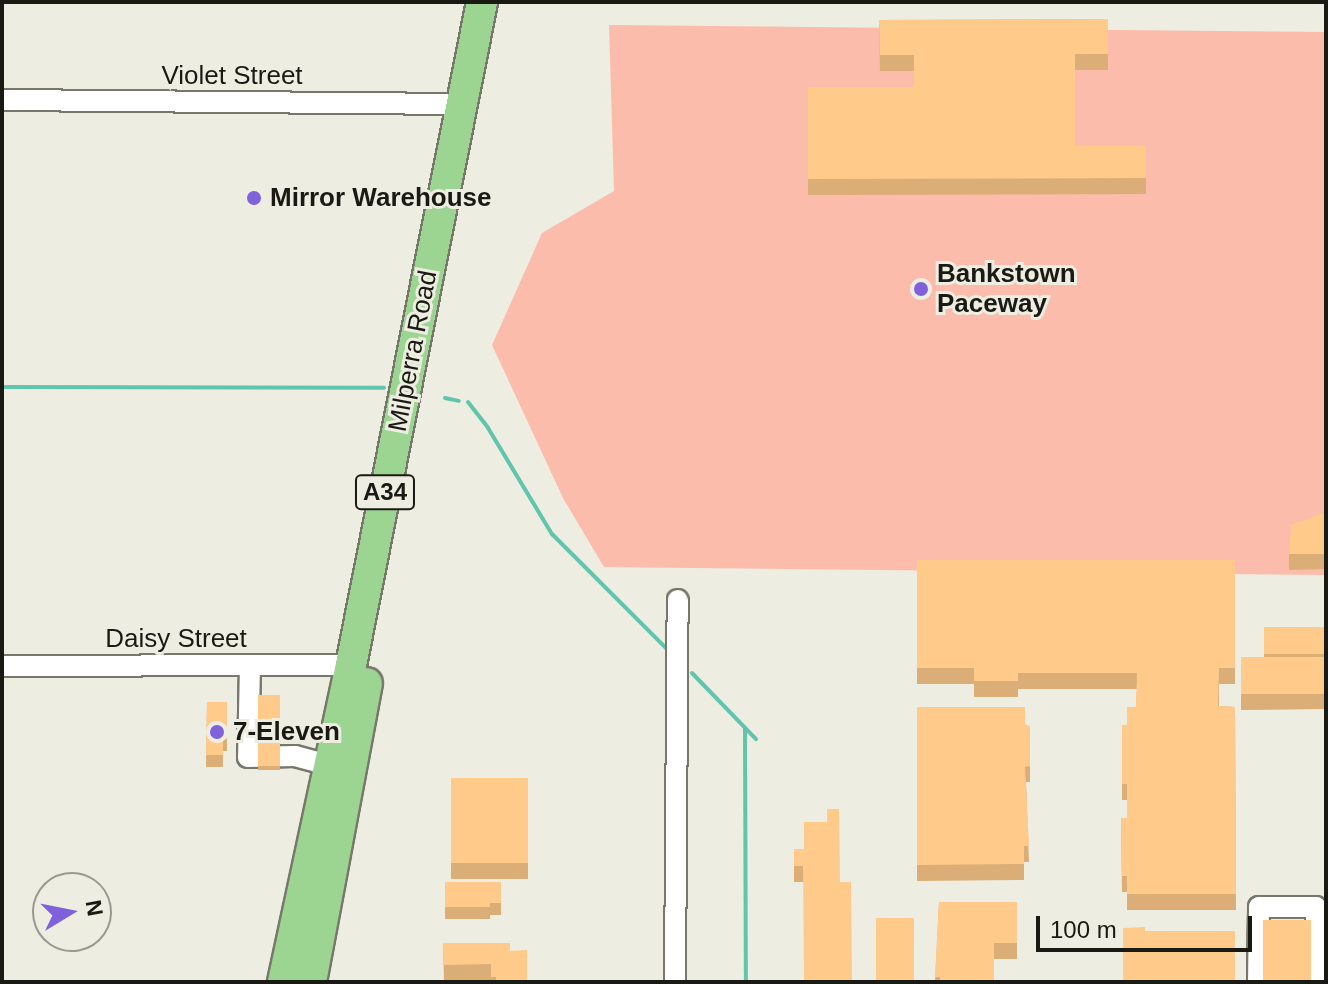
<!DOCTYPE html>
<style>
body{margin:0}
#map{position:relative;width:1328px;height:984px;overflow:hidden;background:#eeede1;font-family:Helvetica,sans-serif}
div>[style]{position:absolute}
.green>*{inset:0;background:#fbbcab}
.stream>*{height:4px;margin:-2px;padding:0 2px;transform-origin:2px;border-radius:2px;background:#61c5ad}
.roads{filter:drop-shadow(2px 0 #77776b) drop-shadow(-2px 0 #77776b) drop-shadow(0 2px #77776b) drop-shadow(0 -2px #77776b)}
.minor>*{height:20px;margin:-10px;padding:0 10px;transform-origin:10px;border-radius:10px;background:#fff}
.highway>*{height:30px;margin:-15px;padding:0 15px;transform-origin:15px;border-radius:15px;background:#9cd492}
.wall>*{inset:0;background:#dbae77;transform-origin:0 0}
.building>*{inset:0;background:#ffca8a;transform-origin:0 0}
.dots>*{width:22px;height:22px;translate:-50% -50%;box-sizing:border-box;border:4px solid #eeede1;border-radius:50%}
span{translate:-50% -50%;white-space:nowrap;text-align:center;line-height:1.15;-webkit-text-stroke:6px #eeede1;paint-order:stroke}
.shield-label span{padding:2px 6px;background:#eeede1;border:2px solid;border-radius:6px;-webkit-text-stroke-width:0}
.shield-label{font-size:24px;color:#1a1a15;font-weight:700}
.street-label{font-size:26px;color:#1a1a15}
.poi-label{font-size:26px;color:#1a1a15;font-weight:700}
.left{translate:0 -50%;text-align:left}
.frame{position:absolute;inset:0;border:4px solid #1a1a15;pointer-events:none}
.north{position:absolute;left:32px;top:872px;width:80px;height:80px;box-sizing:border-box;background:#eeede1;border:2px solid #99998f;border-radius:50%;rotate:80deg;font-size:22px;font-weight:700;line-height:32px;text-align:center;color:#1a1a15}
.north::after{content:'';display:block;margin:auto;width:28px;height:36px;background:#8061dc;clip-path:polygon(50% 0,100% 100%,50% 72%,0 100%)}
.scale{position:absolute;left:1036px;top:916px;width:216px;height:36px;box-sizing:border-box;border:4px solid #1a1a15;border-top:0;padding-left:10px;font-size:24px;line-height:28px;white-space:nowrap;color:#1a1a15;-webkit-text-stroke:6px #eeede1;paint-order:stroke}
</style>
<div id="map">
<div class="green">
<i style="clip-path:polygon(609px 25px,1326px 32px,1326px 575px,604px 567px,563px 498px,492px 345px,542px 233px,614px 191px)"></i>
</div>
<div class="stream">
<i style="left:2px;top:387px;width:382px;rotate:0.1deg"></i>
<i style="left:445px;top:398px;width:14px;rotate:12deg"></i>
<i style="left:468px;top:402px;width:33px;rotate:52deg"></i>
<i style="left:488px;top:428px;width:124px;rotate:58.9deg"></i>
<i style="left:552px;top:534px;width:167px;rotate:45deg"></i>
<i style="left:692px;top:673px;width:92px;rotate:45.9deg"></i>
<i style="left:745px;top:729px;width:253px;rotate:89.8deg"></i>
</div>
<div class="roads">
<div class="minor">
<i style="left:2px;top:100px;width:459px;rotate:0.5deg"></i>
<i style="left:250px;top:665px;width:92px;rotate:91.2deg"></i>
<i style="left:248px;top:757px;width:47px;rotate:-1.2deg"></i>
<i style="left:295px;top:756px;width:35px;rotate:15deg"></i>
<i style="left:2px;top:666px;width:349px;rotate:-0.2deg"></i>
<i style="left:675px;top:982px;width:382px;rotate:-89.6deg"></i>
<i style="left:1258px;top:982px;width:75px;rotate:-89.2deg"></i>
<i style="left:1259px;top:907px;width:57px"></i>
<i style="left:1316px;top:907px;width:75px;rotate:90deg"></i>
</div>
<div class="highway">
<i style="left:283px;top:982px;width:324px;rotate:-77.9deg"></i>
<i style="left:351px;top:665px;width:676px;rotate:-78.82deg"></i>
<i style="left:311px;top:982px;width:304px;rotate:-79.4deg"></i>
</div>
</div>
<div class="wall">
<i style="clip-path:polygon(1108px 19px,1108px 70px,1075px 70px,1075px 146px,1146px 146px,1146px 194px,808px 195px,808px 87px,914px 87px,914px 71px,880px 71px,879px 20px)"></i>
<i style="clip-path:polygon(1326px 512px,1326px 569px,1289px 570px,1289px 554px)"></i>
<i style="clip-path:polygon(917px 560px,1235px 560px,1235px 684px,1219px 684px,1219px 706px,1235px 707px,1236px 910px,1127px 910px,1127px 892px,1122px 892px,1121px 818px,1127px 818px,1127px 800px,1122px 800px,1122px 725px,1127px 725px,1136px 707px,1137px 689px,1018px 689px,1018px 697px,974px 697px,974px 684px,917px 684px)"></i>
<i style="clip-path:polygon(1264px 627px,1326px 627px,1326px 709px,1241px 710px,1241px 657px,1264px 657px)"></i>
<i style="left:258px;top:695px;width:22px;height:75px"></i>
<i style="clip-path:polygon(207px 702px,227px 702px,227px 751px,223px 751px,223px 767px,206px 767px)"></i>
<i style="clip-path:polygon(917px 707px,1030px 726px,1030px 782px,1026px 782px,1029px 862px,1024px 862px,1024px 880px,917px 881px)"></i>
<i style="left:528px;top:778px;width:101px;height:77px;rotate:90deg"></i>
<i style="clip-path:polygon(794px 849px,840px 882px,794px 882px)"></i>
<i style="clip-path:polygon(445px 882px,501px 882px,501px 915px,490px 915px,490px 919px,445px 919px)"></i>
<i style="clip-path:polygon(939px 902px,1017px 902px,1017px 959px,994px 959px,994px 982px,935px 982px)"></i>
<i style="clip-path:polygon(443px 943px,510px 951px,527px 982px,444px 981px)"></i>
</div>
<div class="building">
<i style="clip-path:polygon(1108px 19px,1108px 54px,1075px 54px,1075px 146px,1146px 146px,1146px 178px,808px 179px,808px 87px,914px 87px,914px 55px,880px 55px,879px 20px)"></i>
<i style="clip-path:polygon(1326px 512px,1326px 554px,1289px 554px,1291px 525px)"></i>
<i style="clip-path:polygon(917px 560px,1235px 560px,1235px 668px,1219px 668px,1218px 706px,1235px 707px,1236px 894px,1127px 894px,1127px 876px,1122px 876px,1121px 818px,1127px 818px,1127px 784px,1122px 784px,1122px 725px,1127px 725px,1127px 707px,1136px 707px,1137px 673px,1018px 673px,1018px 681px,974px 681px,974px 668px,917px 668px)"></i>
<i style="left:1264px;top:627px;width:62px;height:27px"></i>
<i style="left:1241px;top:657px;width:85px;height:37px"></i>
<i style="left:258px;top:695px;width:22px;height:71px"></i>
<i style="clip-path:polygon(207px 702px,227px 702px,227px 739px,223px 739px,223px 755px,206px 755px)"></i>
<i style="clip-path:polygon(917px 707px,1025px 707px,1025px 726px,1030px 726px,1030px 766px,1025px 767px,1029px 846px,1024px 846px,1024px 864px,917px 865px)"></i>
<i style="left:528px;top:778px;width:85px;height:77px;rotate:90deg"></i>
<i style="clip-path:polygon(827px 809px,839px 809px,840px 882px,851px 882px,852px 982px,804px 982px,803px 866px,794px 866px,794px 849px,804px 849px,804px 822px,827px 822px)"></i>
<i style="clip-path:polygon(445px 882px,501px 882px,501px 903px,490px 903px,490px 907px,445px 907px)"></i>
<i style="clip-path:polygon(939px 902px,1017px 902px,1017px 943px,994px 943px,994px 982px,940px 982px,940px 977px,935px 977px)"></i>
<i style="left:876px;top:918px;width:38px;height:64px"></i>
<i style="left:1263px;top:920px;width:48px;height:62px"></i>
<i style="clip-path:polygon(1145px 927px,1145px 931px,1235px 931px,1235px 982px,1123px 982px,1123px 928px)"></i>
<i style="clip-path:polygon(443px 943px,510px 943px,510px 951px,527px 950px,527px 982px,496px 982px,496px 977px,491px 977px,491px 964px,444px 965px)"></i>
</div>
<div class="dots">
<i style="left:254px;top:198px;background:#8061dc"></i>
<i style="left:921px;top:289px;background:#8061dc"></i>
<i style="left:217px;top:732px;background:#8061dc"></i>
</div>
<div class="shield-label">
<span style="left:385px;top:492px">A34</span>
</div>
<div class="street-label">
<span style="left:232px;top:76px">Violet Street</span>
<span style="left:413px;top:351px;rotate:-79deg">Milperra Road</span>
<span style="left:176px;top:639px">Daisy Street</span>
</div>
<div class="poi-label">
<span class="left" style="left:270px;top:198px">Mirror Warehouse</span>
<span class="left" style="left:937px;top:289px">Bankstown<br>Paceway</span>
<span class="left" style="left:233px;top:732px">7-Eleven</span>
</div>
<div class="frame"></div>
<div class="north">N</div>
<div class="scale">100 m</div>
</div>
